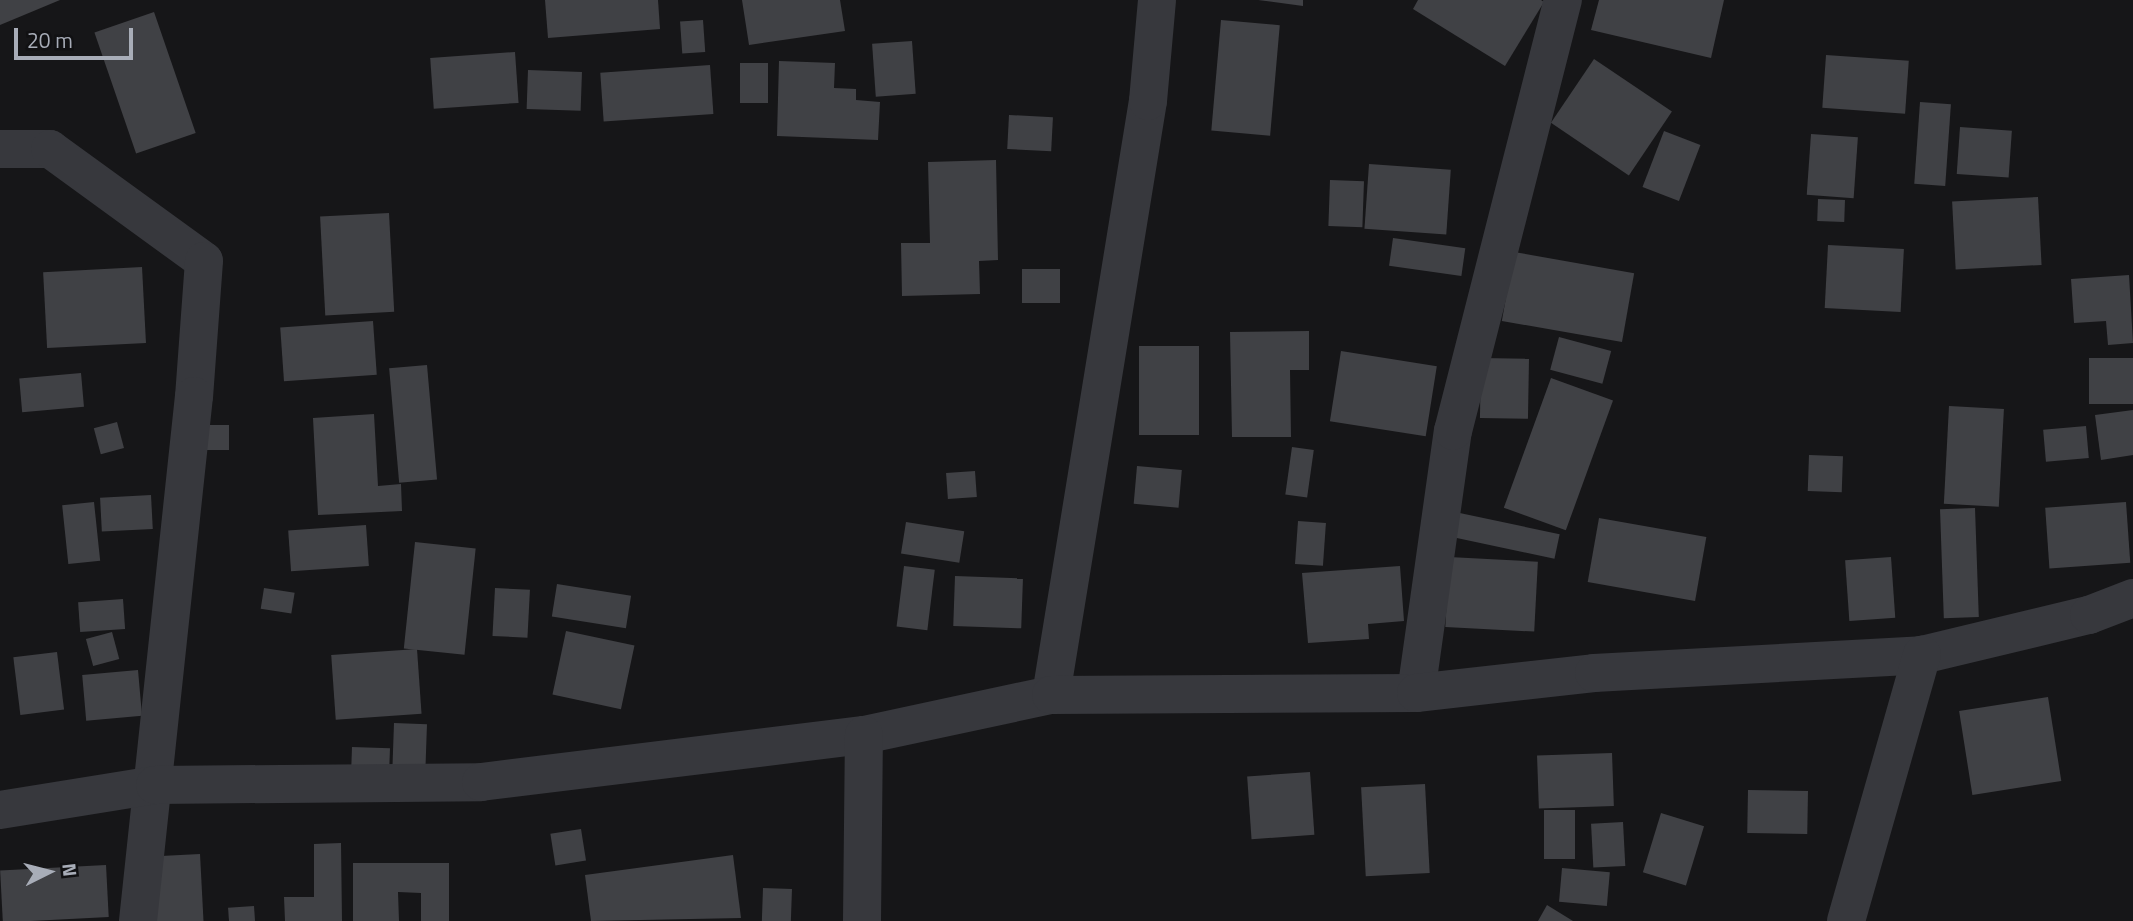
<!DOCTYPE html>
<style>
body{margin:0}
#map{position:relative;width:2133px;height:921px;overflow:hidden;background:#161618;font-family:"Titillium Web",sans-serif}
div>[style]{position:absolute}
.building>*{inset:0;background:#404145;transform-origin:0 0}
.street>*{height:38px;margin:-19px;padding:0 19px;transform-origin:19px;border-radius:19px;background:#37383d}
span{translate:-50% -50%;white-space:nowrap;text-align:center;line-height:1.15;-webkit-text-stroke:7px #111113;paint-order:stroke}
.north{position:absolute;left:14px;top:837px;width:70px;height:70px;-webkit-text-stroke:5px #111113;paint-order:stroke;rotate:84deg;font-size:19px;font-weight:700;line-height:28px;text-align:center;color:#a8adb8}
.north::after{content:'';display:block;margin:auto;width:24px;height:32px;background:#a8adb8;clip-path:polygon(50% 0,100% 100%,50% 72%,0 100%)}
.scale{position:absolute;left:14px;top:28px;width:119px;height:32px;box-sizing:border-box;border:4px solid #a8adb8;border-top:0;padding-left:9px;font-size:21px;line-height:24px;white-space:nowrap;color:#a8adb8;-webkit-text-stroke:5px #111113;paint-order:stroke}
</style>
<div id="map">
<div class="building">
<i style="clip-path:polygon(0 0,60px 0,0 25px)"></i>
<i style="clip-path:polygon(545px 0,658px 0,660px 29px,548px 38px)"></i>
<i style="clip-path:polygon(742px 0,840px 0,845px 31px,749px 45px)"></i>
<i style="clip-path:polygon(1258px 0,1303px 0,1303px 6px)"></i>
<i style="clip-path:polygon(1418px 0,1541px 0,1544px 2px,1505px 66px,1413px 9px)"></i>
<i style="clip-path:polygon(1599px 0,1724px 0,1711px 58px,1591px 30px)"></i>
<i style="left:154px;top:12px;width:128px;height:63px;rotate:71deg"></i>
<i style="left:703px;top:20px;width:32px;height:23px;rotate:86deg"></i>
<i style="left:1221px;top:20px;width:59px;height:111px;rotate:5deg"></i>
<i style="left:912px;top:41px;width:53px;height:40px;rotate:86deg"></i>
<i style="left:515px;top:52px;width:51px;height:85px;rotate:86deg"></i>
<i style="left:1826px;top:55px;width:83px;height:53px;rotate:4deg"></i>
<i style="left:1594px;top:59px;width:94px;height:77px;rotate:34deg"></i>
<i style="clip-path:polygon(779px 61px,835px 63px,834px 88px,856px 89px,856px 100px,880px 102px,878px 140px,777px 136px)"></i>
<i style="left:740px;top:63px;width:28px;height:40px"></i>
<i style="left:710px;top:65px;width:49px;height:110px;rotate:86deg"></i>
<i style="left:528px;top:70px;width:54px;height:39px;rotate:2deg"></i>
<i style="left:1920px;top:102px;width:31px;height:82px;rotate:4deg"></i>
<i style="left:1009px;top:115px;width:44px;height:34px;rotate:3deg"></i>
<i style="left:1960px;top:127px;width:52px;height:47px;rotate:4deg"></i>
<i style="left:1664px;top:131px;width:39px;height:60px;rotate:21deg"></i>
<i style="left:1811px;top:134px;width:47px;height:61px;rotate:4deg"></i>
<i style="clip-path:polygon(996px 160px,998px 260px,979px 261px,980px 294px,902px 296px,901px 243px,930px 243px,928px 162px)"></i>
<i style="left:1369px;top:164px;width:82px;height:65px;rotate:4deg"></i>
<i style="left:1330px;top:180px;width:34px;height:46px;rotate:2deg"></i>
<i style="left:2038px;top:197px;width:68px;height:86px;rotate:87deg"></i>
<i style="left:1818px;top:199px;width:27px;height:22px;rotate:2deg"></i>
<i style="left:389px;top:213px;width:99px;height:69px;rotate:87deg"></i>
<i style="left:1393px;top:238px;width:73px;height:28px;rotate:8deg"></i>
<i style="left:1828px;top:245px;width:76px;height:63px;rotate:3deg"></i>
<i style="left:1514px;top:252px;width:122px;height:70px;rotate:10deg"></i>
<i style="left:142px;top:267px;width:76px;height:99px;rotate:87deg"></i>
<i style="left:1060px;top:269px;width:34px;height:38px;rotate:90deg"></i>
<i style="clip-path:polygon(2129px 275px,2133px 343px,2108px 345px,2106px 321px,2074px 323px,2071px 279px)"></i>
<i style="left:373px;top:321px;width:54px;height:93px;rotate:86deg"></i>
<i style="clip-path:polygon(1309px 331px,1309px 370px,1290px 370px,1291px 437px,1232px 437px,1230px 332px)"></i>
<i style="left:1559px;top:337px;width:54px;height:34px;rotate:15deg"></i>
<i style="left:1139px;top:346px;width:60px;height:89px"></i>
<i style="left:1341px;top:351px;width:97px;height:71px;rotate:9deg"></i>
<i style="left:1481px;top:358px;width:48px;height:60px;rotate:1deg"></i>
<i style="left:2133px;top:358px;width:46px;height:44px;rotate:90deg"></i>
<i style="left:427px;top:365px;width:115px;height:38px;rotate:85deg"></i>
<i style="left:81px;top:373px;width:34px;height:62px;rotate:85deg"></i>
<i style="left:1551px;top:378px;width:66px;height:138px;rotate:20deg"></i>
<i style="left:1949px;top:406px;width:55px;height:98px;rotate:3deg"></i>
<i style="clip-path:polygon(2133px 410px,2133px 455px,2101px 460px,2095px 415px)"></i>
<i style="clip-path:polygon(374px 414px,378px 486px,401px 484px,402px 511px,318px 515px,313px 418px)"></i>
<i style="left:117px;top:422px;width:27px;height:24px;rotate:75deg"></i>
<i style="left:204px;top:425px;width:25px;height:25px"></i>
<i style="left:2086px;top:426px;width:32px;height:43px;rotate:85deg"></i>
<i style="left:1292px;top:447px;width:22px;height:48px;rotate:8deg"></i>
<i style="left:1809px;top:455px;width:34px;height:36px;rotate:2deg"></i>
<i style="left:1137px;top:466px;width:45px;height:38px;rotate:5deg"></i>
<i style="left:975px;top:471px;width:26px;height:29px;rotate:86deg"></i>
<i style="left:151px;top:495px;width:34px;height:51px;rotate:87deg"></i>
<i style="left:94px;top:502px;width:59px;height:32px;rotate:84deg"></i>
<i style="left:2126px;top:502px;width:61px;height:81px;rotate:86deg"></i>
<i style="left:1975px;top:508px;width:109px;height:35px;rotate:88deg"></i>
<i style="left:1455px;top:512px;width:107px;height:25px;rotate:12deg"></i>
<i style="left:1599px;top:518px;width:109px;height:65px;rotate:10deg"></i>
<i style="left:1298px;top:521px;width:28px;height:43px;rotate:4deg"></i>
<i style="left:906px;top:522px;width:59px;height:32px;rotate:9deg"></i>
<i style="left:366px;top:525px;width:41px;height:78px;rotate:86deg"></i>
<i style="left:415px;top:542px;width:61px;height:107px;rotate:6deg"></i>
<i style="left:1449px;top:557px;width:89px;height:70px;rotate:3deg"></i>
<i style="left:1891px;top:557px;width:61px;height:46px;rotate:86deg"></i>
<i style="left:904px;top:566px;width:31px;height:61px;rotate:7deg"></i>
<i style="clip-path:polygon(1400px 566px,1404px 621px,1368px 624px,1369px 639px,1308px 643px,1302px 573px)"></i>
<i style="left:955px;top:576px;width:68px;height:50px;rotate:2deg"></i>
<i style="left:557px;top:584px;width:75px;height:33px;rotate:9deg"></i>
<i style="left:264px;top:588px;width:31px;height:21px;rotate:9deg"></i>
<i style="left:495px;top:588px;width:35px;height:48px;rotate:3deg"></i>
<i style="left:123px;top:599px;width:30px;height:45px;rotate:86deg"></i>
<i style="left:566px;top:631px;width:70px;height:65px;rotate:12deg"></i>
<i style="left:112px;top:632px;width:28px;height:27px;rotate:75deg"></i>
<i style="left:417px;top:649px;width:65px;height:86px;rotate:86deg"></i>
<i style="left:57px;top:652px;width:58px;height:44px;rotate:83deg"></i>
<i style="left:138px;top:670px;width:46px;height:56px;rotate:85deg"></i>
<i style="left:2048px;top:697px;width:85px;height:90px;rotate:81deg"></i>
<i style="left:394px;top:723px;width:33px;height:41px;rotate:2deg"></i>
<i style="left:352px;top:747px;width:38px;height:30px;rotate:2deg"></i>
<i style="left:1612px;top:753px;width:53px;height:75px;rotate:88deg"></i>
<i style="left:1310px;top:772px;width:63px;height:63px;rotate:86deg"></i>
<i style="left:1425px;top:784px;width:89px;height:64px;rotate:87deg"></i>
<i style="left:1748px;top:790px;width:60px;height:43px;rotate:1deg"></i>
<i style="left:1544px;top:810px;width:31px;height:49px"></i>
<i style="left:1661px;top:813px;width:45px;height:62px;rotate:17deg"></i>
<i style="left:1623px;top:822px;width:44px;height:32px;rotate:87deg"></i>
<i style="left:581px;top:829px;width:32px;height:31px;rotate:81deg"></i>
<i style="clip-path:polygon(341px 843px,342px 921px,285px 921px,284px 897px,314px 897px,314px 844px)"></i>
<i style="left:200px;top:854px;width:67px;height:49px;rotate:87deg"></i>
<i style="clip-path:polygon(733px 855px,741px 918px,591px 921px,585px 875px)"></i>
<i style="clip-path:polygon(353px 863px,449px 863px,449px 921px,421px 921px,421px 893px,398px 892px,399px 921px,353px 921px)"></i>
<i style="left:106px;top:865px;width:52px;height:106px;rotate:87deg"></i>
<i style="left:1562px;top:868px;width:48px;height:34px;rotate:5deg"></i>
<i style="left:763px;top:888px;width:29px;height:33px;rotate:2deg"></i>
<i style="clip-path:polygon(1547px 905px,1573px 921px,1538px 921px)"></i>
<i style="left:254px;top:906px;width:15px;height:26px;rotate:86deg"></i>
</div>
<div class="street">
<i style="left:0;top:149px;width:50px"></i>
<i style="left:50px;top:149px;width:190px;rotate:36deg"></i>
<i style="left:204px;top:261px;width:135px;rotate:94.2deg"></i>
<i style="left:194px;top:396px;width:528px;rotate:96.09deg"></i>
<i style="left:1416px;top:693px;width:265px;rotate:-82deg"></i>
<i style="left:1453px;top:431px;width:445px;rotate:-75.7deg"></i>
<i style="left:1051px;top:695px;width:602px;rotate:-80.73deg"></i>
<i style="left:1148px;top:101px;width:101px;rotate:-84.9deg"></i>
<i style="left:0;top:810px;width:157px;rotate:-9.2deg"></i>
<i style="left:155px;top:785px;width:326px;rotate:-0.5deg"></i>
<i style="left:481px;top:782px;width:386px;rotate:-7deg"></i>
<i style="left:864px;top:735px;width:191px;rotate:-12.1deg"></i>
<i style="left:1051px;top:695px;width:365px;rotate:-0.3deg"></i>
<i style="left:1416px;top:693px;width:179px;rotate:-6.4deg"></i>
<i style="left:1594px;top:673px;width:328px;rotate:-3.1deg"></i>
<i style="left:1922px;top:655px;width:172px;rotate:-13.5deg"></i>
<i style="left:2089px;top:615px;width:47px;rotate:-21.1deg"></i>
<i style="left:862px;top:921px;width:186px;rotate:-89.4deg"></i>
<i style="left:1846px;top:921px;width:277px;rotate:-74.1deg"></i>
</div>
<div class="north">N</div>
<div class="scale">20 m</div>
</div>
